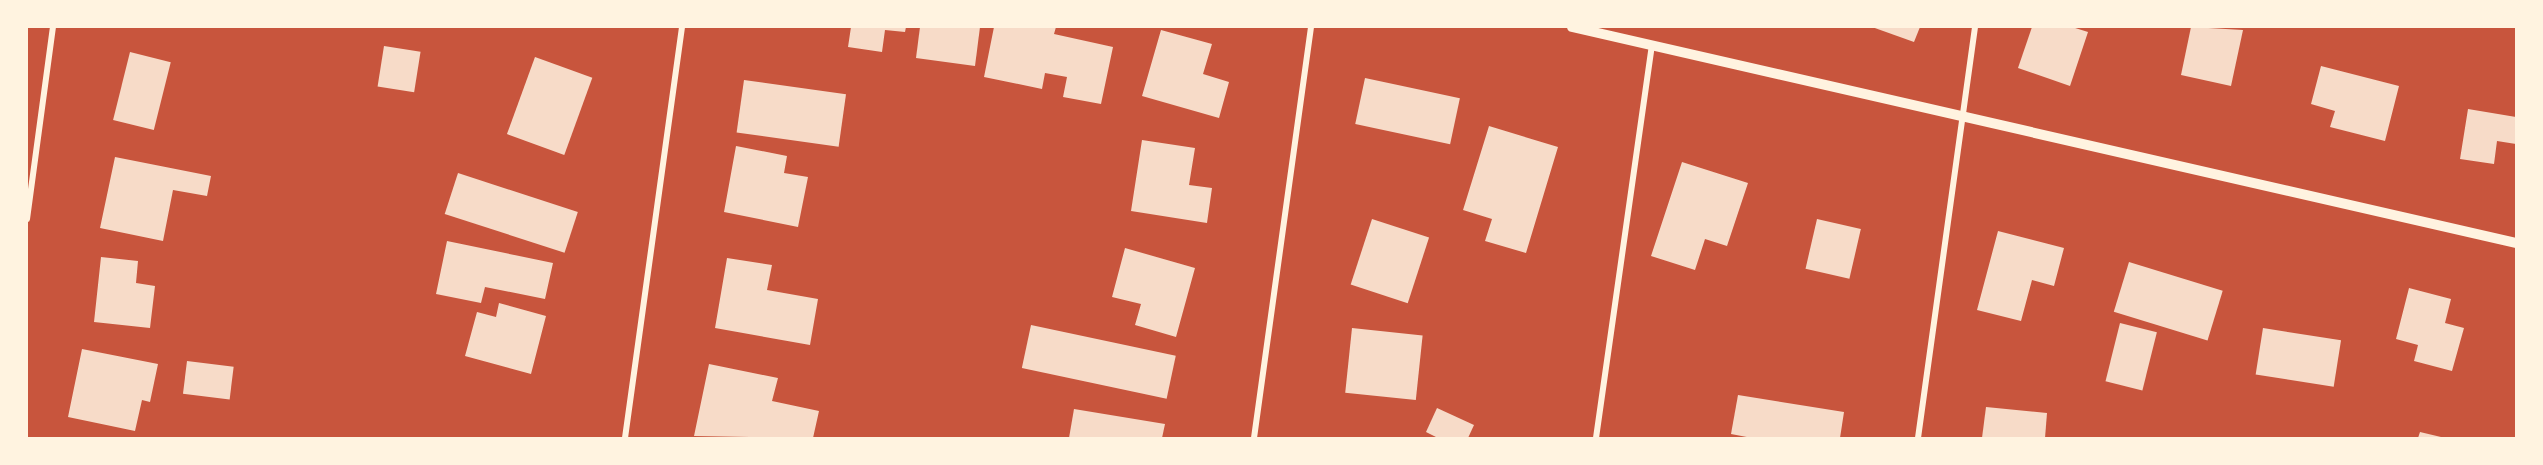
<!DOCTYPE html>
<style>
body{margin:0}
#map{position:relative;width:2543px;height:465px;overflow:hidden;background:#c8553d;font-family:"Noto Sans",sans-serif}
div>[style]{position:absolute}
.building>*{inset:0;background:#f7dbc8;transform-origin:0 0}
.minor>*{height:6px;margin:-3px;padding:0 3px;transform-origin:3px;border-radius:3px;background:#fff3e0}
.tertiary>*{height:10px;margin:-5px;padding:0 5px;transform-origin:5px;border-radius:5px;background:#fff3e0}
span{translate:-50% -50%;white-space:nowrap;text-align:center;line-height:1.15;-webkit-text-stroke:5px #fff3e0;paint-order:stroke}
.frame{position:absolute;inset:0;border:28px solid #fff3e0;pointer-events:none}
</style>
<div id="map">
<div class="building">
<i style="clip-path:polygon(851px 27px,906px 27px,905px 32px,885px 30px,882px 52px,848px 47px)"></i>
<i style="clip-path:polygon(920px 27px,980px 27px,975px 66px,916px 58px)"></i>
<i style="clip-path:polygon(994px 27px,1056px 27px,1054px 34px,1113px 47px,1101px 104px,1063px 97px,1067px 77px,1045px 73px,1042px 89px,984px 77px)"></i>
<i style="clip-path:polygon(1872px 27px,1920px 27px,1914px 42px)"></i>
<i style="clip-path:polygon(2032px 27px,2072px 27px,2088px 32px,2070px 86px,2018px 68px)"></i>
<i style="clip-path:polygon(2191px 27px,2243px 30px,2231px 86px,2181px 75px)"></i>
<i style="clip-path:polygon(1161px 30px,1212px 44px,1203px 74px,1229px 82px,1219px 118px,1142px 96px)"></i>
<i style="left:384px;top:46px;width:37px;height:41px;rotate:9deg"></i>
<i style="left:130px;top:52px;width:42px;height:70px;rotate:14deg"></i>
<i style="left:535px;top:57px;width:61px;height:82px;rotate:20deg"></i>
<i style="clip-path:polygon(2321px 66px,2399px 86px,2385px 141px,2330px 127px,2335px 111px,2311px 104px)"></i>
<i style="left:1365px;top:78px;width:97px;height:47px;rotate:12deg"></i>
<i style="left:744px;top:80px;width:103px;height:53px;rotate:8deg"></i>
<i style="clip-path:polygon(2468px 109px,2516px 117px,2516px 144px,2497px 141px,2494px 164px,2460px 159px)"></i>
<i style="clip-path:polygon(1489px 126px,1558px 147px,1526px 253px,1485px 241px,1492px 219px,1463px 210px)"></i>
<i style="clip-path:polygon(1142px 140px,1195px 148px,1189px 185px,1212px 188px,1207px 223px,1131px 211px)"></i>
<i style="clip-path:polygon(736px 146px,787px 156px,784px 173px,808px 177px,798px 227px,724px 212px)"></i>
<i style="clip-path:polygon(115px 157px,211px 176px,207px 196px,173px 190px,163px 241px,100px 228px)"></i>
<i style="clip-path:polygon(1682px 162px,1748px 183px,1727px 246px,1705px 239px,1695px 270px,1651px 256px)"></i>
<i style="left:458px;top:173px;width:126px;height:43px;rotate:18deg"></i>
<i style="left:1372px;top:219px;width:60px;height:69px;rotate:18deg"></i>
<i style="left:1817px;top:219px;width:45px;height:51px;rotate:13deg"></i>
<i style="clip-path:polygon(1998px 231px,2064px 248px,2054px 286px,2032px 280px,2021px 321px,1977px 310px)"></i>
<i style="clip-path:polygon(447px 241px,553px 263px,545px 299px,485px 287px,481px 303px,436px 294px)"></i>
<i style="clip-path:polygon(1125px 248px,1195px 268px,1176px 337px,1135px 325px,1141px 304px,1112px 297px)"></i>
<i style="clip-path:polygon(101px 257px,138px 261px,136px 283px,155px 286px,150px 328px,94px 322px)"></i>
<i style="clip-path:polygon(727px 258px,772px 265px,767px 290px,818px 299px,810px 345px,715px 328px)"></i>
<i style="left:2129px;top:262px;width:98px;height:52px;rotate:17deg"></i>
<i style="clip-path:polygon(2409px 288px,2451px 299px,2445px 323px,2464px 328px,2452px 371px,2414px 361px,2418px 345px,2396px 339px)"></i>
<i style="clip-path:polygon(499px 303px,546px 316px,531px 374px,465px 356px,477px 312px,496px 317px)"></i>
<i style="left:2120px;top:323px;width:38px;height:60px;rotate:14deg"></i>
<i style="left:1031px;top:325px;width:148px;height:44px;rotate:12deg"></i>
<i style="left:1352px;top:328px;width:71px;height:65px;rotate:6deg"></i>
<i style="left:2263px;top:328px;width:79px;height:47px;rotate:9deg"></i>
<i style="clip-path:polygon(82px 349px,158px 364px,150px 402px,142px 400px,135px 431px,68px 417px)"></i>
<i style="left:187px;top:361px;width:47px;height:33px;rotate:7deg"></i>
<i style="clip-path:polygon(709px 364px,778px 378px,772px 401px,819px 411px,813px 438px,694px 436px)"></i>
<i style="clip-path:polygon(1738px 395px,1844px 412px,1840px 438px,1752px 438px,1731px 434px)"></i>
<i style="clip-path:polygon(1986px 407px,2047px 413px,2045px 438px,1982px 438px)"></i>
<i style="clip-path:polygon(1437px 408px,1474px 425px,1468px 438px,1438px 438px,1426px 432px)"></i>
<i style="clip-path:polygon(1074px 409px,1165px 424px,1162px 438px,1069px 438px)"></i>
<i style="clip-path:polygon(2420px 432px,2441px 437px,2441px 438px,2418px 438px)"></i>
</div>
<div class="minor">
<i style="left:27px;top:219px;width:194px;rotate:-82.3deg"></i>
<i style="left:625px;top:438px;width:415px;rotate:-82.1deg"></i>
<i style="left:1254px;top:438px;width:415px;rotate:-82.1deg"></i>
<i style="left:1596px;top:438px;width:397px;rotate:-81.9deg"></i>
<i style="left:1918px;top:438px;width:415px;rotate:-82.1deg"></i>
</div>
<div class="tertiary">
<i style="left:1572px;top:27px;width:968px;rotate:12.89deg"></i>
</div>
<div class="frame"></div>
</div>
